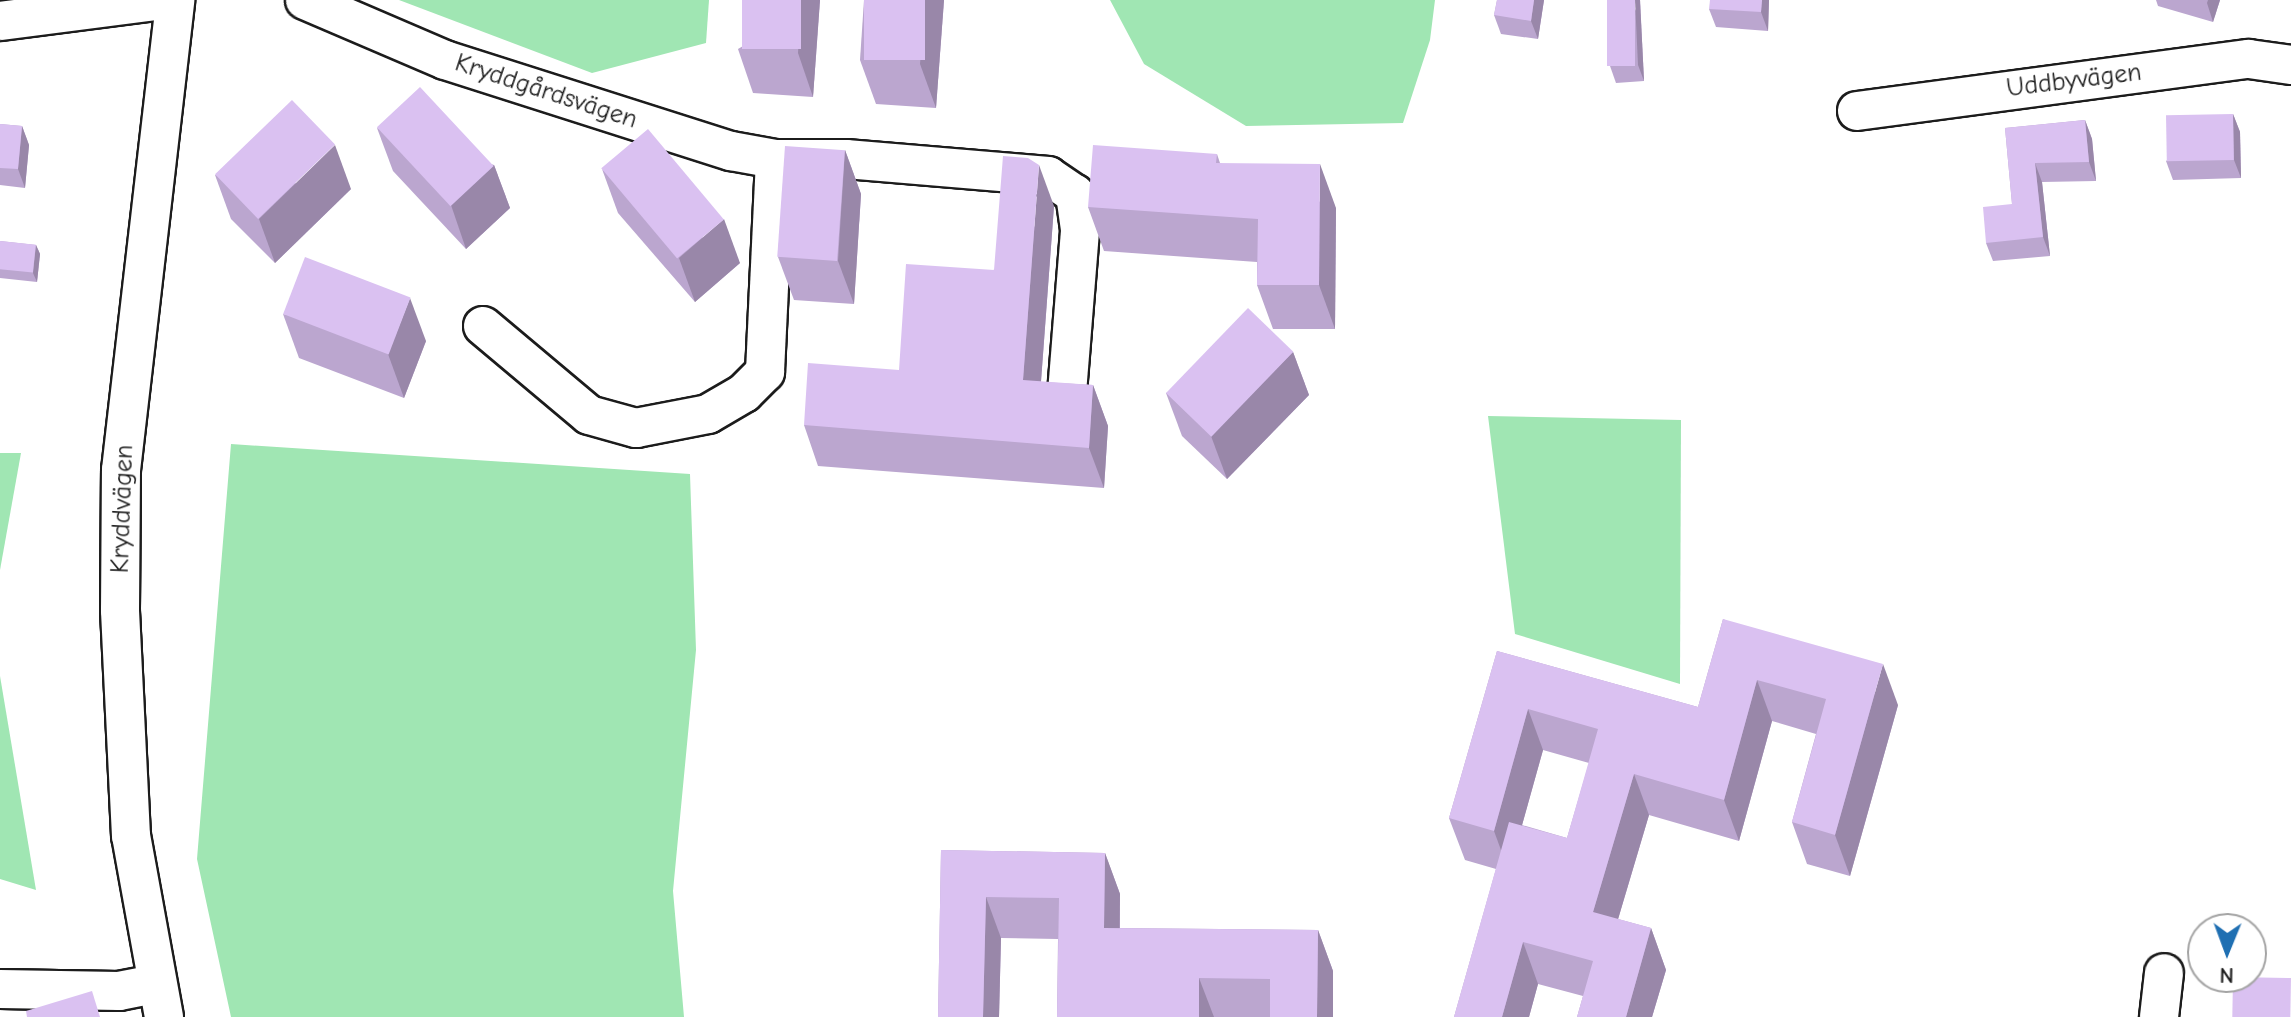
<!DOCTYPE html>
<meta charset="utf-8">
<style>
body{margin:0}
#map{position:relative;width:2291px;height:1017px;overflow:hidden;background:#fff;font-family:"Comic Neue",sans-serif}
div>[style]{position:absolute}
.green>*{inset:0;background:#a0e6b3}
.roads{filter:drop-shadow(2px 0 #1c1c1c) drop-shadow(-2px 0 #1c1c1c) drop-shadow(0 2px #1c1c1c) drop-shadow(0 -2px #1c1c1c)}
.minor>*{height:38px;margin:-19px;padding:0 19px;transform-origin:19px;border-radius:19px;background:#fff}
.wall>*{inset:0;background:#bba6cf}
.shaded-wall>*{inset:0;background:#9987a9}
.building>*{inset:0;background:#dac1f1;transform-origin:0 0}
span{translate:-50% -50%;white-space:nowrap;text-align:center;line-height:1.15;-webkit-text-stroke:6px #fff;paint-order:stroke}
.street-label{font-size:26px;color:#1c1c1c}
.north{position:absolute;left:2187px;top:913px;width:80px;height:80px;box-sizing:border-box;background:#fff;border:2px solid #a4a4a4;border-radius:50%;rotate:181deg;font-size:22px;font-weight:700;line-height:32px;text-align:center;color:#1c1c1c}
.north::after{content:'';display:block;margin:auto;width:28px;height:36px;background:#1f6fb2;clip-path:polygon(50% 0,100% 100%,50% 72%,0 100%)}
</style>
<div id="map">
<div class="green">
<i style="clip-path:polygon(399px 0,709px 0,706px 43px,592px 73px)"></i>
<i style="clip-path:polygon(1110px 0,1435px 0,1430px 40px,1403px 123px,1246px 126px,1144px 64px)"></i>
<i style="clip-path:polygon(1488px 416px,1681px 420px,1680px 684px,1515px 634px)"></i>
<i style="clip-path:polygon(231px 444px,690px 474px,696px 650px,673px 891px,684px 1017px,231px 1017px,197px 859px)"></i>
<i style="clip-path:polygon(0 453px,21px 453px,0 570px)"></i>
<i style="clip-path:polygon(0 676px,36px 890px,0 879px)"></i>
</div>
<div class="roads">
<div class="minor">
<i style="left:305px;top:0;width:152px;rotate:23.2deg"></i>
<i style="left:445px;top:60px;width:300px;rotate:17.7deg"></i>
<i style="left:731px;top:151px;width:45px;rotate:10.3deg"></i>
<i style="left:775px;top:159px;width:71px"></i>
<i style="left:846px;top:159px;width:203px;rotate:4.8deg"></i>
<i style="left:1048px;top:176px;width:32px;rotate:34deg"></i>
<i style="left:1075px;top:194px;width:37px;rotate:82deg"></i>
<i style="left:1080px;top:231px;width:162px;rotate:94.6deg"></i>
<i style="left:0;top:21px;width:166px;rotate:-7.3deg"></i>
<i style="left:1857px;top:111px;width:395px;rotate:-7.6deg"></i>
<i style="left:2249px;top:59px;width:42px;rotate:8.1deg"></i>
<i style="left:483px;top:326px;width:138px;rotate:40deg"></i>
<i style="left:589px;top:415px;width:49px;rotate:15.5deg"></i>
<i style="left:636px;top:428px;width:73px;rotate:-11deg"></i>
<i style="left:708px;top:414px;width:42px;rotate:-30.3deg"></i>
<i style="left:744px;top:393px;width:30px;rotate:-45deg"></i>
<i style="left:765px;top:372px;width:213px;rotate:-87.3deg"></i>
<i style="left:0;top:989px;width:119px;rotate:1deg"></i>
<i style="left:119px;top:991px;width:37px;rotate:-11deg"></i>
<i style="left:164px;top:1017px;width:184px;rotate:-100.3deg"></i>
<i style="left:131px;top:836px;width:226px;rotate:-92.8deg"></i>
<i style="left:120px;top:610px;width:140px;rotate:-89.6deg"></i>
<i style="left:121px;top:470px;width:473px;rotate:-83.4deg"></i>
<i style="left:2159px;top:1017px;width:44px;rotate:-83.5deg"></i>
</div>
</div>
<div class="wall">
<i style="clip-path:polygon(820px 0,813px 97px,753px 93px,738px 49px)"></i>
<i style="clip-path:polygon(864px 0,944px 0,936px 108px,876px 104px,860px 60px)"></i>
<i style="clip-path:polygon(1497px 0,1544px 0,1538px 39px,1501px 34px,1494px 15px)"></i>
<i style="clip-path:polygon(1640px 0,1644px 81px,1616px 83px,1610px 66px)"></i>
<i style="clip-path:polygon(1769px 0,1768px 31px,1716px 27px,1709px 9px)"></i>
<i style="clip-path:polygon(2156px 0,2220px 0,2213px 22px,2158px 6px)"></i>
<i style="clip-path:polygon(2233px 114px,2240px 132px,2241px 178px,2173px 180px,2166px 161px)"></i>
<i style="clip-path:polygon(2085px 120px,2092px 139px,2096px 181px,2042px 182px,2050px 256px,1993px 261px,1986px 243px,2012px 204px,2005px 128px)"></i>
<i style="clip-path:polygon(0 124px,22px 126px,29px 145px,25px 188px,0 185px)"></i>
<i style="clip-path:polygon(377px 128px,494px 165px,510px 208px,466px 249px,393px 171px)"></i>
<i style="clip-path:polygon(845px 150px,861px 194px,854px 304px,794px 300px,778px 257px)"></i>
<i style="clip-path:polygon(1217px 154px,1220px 163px,1336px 208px,1335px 329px,1273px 329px,1257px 285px,1257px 262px,1104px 251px,1088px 207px)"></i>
<i style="clip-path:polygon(602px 169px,740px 263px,695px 302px,618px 213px)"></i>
<i style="clip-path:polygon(215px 175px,351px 189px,275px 263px,231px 219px)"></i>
<i style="clip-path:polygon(1054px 206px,1041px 382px,1093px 385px,1108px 426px,1104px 488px,818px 466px,804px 425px,899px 370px)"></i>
<i style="clip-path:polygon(0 241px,36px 245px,40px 254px,37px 282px,0 278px)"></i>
<i style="clip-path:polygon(283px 314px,426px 341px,404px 398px,299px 358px)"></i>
<i style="clip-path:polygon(1293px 352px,1309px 395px,1227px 479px,1182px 436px,1166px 393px)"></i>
<i style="clip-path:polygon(evenodd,1723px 619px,1898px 705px,1850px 876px,1807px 864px,1792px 822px,1816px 734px,1772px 721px,1739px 841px,1649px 815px,1618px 919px,1651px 928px,1666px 970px,1652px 1017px,1577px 1017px,1583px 996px,1538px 984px,1529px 1017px,1454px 1017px,1496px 869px,1465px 860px,1449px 818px,1497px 651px,1698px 707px,1723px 619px,1543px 750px,1589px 763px,1567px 838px,1522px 825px,1543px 750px)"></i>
<i style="clip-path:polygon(941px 850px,1105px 853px,1120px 894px,1120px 928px,1318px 930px,1333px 971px,1333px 1017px,1057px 1017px,1058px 939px,1001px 938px,999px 1017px,938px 1017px)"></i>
</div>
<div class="shaded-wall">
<i style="clip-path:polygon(801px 0,820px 0,813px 97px,798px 53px)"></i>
<i style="clip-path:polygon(925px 0,944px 0,936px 108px,920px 64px)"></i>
<i style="clip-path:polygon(1534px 0,1544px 0,1538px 39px,1531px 21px)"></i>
<i style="clip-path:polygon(1635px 0,1640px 0,1644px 81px,1638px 65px)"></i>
<i style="clip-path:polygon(1762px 0,1769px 0,1768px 31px,1761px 12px)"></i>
<i style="clip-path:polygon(2208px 0,2220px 0,2213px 22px,2207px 3px)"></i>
<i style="clip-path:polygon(2233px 114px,2240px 132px,2241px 178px,2234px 160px)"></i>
<i style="clip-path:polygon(2085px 120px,2092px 139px,2096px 181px,2089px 162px)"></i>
<i style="clip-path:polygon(22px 126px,29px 145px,25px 188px,18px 169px)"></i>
<i style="clip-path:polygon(335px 145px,351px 189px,275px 263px,259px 219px)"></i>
<i style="clip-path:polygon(845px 150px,861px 194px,854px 304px,838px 261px)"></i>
<i style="clip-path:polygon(2035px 163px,2042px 182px,2050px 256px,2043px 237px)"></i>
<i style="clip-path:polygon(1320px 164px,1336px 208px,1335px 329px,1319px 285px)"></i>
<i style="clip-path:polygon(494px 165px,510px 208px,466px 249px,451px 205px)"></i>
<i style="clip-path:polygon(1039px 165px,1054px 206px,1038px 421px,1023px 380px)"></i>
<i style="clip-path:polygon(724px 219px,740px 263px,695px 302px,679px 258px)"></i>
<i style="clip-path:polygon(36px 245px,40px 254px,37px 282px,33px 273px)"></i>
<i style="clip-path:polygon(410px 298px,426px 341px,404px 398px,388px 354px)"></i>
<i style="clip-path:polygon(1293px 352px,1309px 395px,1227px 479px,1211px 436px)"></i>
<i style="clip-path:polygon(1093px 385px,1108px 426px,1104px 488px,1089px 448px)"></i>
<i style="clip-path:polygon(1883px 664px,1898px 705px,1850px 876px,1835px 835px)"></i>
<i style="clip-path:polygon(1757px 680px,1772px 721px,1739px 841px,1724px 800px)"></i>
<i style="clip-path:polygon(1528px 709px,1543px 750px,1509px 872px,1494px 831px)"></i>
<i style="clip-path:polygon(1634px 774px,1649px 815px,1608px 953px,1593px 912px)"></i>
<i style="clip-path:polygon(1105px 853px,1120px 894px,1119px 970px,1104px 928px)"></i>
<i style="clip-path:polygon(986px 897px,1001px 938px,999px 1017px,983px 1017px)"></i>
<i style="clip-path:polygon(1651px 928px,1666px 970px,1652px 1017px,1626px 1017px)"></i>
<i style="clip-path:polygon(1318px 930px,1333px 971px,1333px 1017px,1317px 1017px)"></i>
<i style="clip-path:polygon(1523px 942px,1538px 984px,1529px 1017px,1502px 1017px)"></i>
<i style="clip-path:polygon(1199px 978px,1214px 1017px,1199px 1017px)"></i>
</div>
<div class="building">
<i style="left:742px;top:0;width:59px;height:49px"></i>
<i style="left:864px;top:0;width:61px;height:60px"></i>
<i style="clip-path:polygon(1497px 0,1534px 0,1531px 21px,1494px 15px)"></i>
<i style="left:1607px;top:0;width:28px;height:66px"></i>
<i style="clip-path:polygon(1710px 0,1762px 0,1761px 12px,1709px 9px)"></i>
<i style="left:420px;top:87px;width:108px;height:59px;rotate:47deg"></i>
<i style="left:292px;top:100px;width:62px;height:107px;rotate:46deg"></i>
<i style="left:2233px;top:114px;width:46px;height:67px;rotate:89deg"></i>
<i style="clip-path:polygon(2085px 120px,2089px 162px,2035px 163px,2043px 237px,1986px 243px,1983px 207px,2012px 204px,2005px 128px)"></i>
<i style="clip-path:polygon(0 124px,22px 126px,18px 169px,0 168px)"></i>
<i style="left:648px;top:129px;width:118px;height:61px;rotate:50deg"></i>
<i style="clip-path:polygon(1093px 145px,1217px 154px,1216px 163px,1320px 164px,1319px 285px,1257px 285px,1258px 219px,1088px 207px)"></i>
<i style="left:785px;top:146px;width:60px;height:111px;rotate:4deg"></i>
<i style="clip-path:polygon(1003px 156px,1028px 158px,1039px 165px,1023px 380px,1093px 385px,1089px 448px,804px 425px,808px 363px,899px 370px,906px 264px,994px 270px)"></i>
<i style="left:0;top:241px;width:36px;height:28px;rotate:6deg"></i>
<i style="left:305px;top:257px;width:113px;height:61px;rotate:21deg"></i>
<i style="left:1248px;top:308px;width:63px;height:118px;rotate:44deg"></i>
<i style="clip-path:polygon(1723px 619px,1883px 664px,1835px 835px,1792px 822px,1826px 699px,1757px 680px,1724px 800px,1634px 774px,1593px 912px,1651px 928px,1626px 1017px,1577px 1017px,1593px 961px,1523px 942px,1502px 1017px,1454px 1017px,1509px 822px,1567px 838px,1598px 729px,1528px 709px,1494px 831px,1449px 818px,1497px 651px,1698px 707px)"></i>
<i style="clip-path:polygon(941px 850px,1105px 853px,1104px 928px,1318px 930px,1317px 1017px,1270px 1017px,1270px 979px,1199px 978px,1199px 1017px,1057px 1017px,1059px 898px,986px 897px,983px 1017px,938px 1017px)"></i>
<i style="left:2233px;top:977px;width:58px;height:40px;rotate:1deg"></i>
<i style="clip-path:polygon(92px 991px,100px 1017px,27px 1017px,26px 1011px)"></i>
</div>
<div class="street-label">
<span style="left:2074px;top:81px;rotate:-7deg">Uddbyvägen</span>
<span style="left:546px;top:92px;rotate:18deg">Kryddgårdsvägen</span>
<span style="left:123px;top:509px;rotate:-88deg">Kryddvägen</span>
</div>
<div class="north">N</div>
</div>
